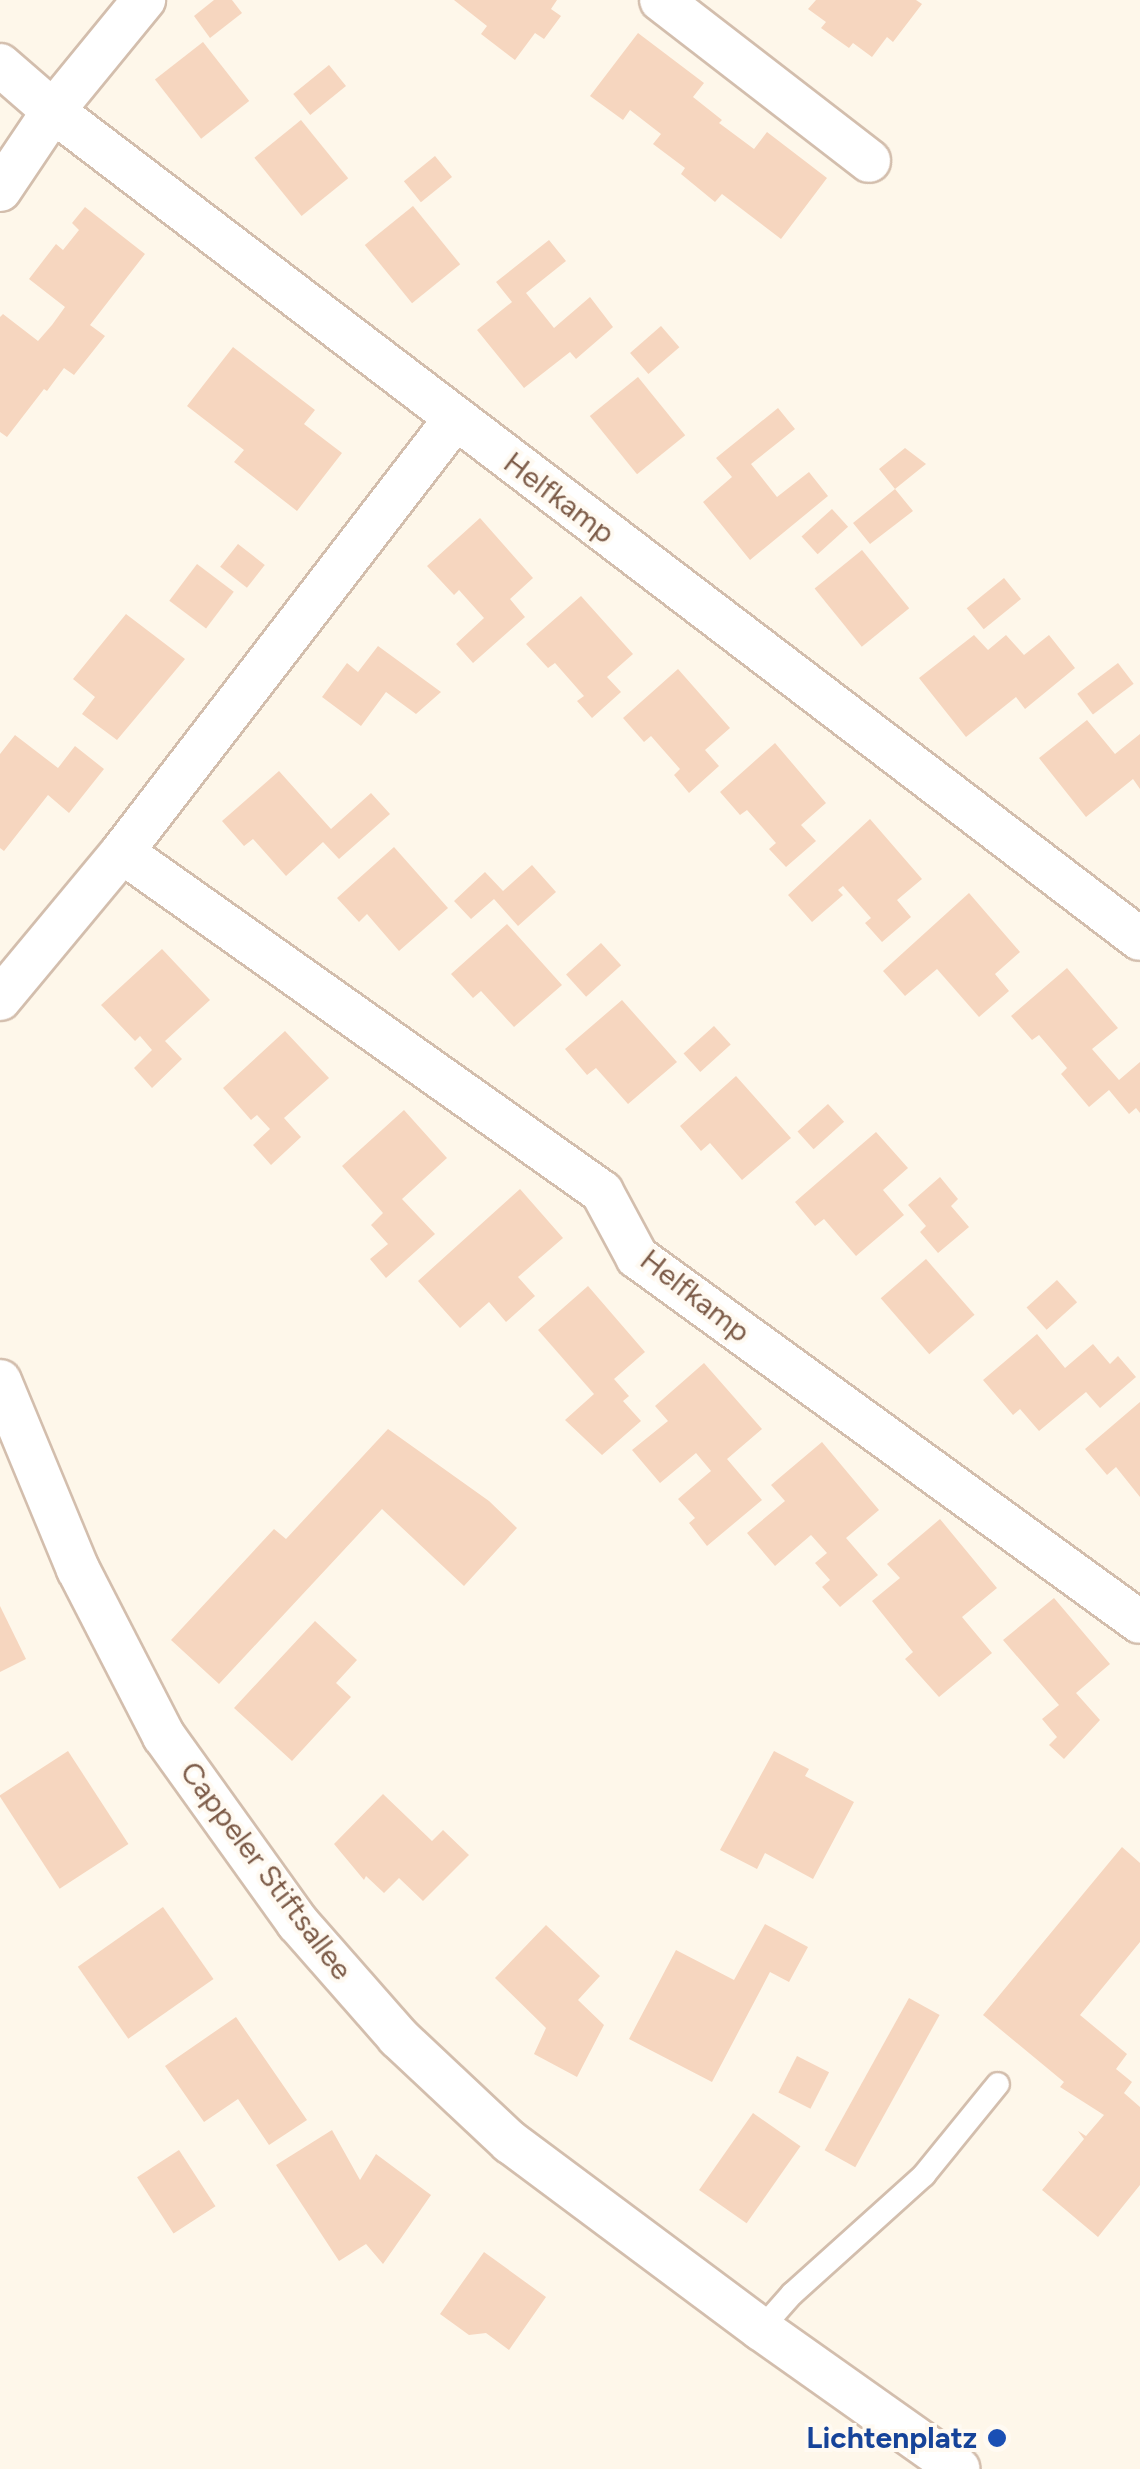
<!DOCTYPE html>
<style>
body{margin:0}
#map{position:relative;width:1140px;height:2469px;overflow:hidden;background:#fef7ea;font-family:Figtree,sans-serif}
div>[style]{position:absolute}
.building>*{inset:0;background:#f6d6bf;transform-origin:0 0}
.roads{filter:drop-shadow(2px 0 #d3bead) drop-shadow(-2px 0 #d3bead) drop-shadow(0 2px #d3bead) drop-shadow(0 -2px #d3bead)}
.lane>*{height:22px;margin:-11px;padding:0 11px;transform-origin:11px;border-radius:11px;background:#fff}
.street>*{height:42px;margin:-21px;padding:0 21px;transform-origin:21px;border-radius:21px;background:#fff}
.dots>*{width:28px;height:28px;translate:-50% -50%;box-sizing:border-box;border:5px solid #fffaf2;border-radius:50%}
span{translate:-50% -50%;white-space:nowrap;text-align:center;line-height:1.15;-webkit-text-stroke:8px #fffaf2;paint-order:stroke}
.street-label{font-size:30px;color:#7d5c49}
.transit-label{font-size:30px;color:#164399;font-weight:700}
.right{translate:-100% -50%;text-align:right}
</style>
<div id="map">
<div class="building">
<i style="clip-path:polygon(214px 0,232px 0,242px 13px,210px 38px,194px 16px)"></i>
<i style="clip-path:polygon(454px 0,557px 0,551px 9px,561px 16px,544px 39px,535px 33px,515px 60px,481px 34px,487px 26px)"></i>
<i style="clip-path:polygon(816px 0,916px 0,922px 4px,893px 42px,887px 37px,872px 57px,853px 43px,849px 48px,821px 28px,826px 22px,808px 9px)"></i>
<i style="clip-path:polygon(638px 33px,704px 83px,693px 97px,722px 120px,719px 123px,754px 149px,767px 132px,827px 178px,781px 239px,722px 194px,715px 202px,681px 174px,685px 168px,653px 144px,661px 134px,630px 110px,623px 120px,590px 96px)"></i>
<i style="left:203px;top:42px;width:75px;height:61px;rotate:52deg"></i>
<i style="left:329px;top:65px;width:27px;height:46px;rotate:51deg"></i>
<i style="left:301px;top:120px;width:75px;height:60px;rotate:51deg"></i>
<i style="left:435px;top:156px;width:27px;height:40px;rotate:51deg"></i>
<i style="left:413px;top:206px;width:75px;height:62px;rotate:51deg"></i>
<i style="clip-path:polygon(85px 207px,145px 254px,90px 325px,105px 336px,74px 375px,64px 368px,47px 391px,44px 389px,7px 437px,0 432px,0 317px,3px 314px,38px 341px,52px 325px,65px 307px,29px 279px,56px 244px,63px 250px,79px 230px,72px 223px)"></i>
<i style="clip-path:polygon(549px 240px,566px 261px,526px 293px,554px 328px,590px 297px,613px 327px,576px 359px,570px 352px,524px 388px,477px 330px,512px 302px,496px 282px)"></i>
<i style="left:661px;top:326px;width:28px;height:41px;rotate:49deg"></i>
<i style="clip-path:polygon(233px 347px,315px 410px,304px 424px,342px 453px,297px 511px,234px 462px,244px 450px,187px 406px)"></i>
<i style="left:638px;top:377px;width:75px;height:62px;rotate:51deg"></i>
<i style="clip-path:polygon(778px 408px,795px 429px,751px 464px,777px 497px,809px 472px,828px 496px,750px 560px,703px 502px,732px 477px,716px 458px)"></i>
<i style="clip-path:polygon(905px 448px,926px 464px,895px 489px,913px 511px,870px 544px,853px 523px,895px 489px,879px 469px)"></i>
<i style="left:832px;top:509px;width:24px;height:41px;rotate:48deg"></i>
<i style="clip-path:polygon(480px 518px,533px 578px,510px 599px,525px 617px,473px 663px,456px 644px,484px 618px,459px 590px,454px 595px,427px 566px)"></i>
<i style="left:238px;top:544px;width:34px;height:29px;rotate:38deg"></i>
<i style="left:862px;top:550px;width:75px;height:61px;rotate:51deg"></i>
<i style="left:197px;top:564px;width:46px;height:46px;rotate:37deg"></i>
<i style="left:1004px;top:578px;width:27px;height:48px;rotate:51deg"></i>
<i style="clip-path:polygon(581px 596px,633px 654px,607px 677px,621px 692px,592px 718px,577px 701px,584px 696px,555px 663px,548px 668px,526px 644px)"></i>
<i style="clip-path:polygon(126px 614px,185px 659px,117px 740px,82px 714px,95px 697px,73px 679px)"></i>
<i style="clip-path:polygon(974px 635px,988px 650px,1006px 635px,1024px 655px,1049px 635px,1075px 668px,1025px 709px,1016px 697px,966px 737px,919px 678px)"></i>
<i style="clip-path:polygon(378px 646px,441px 692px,416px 714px,386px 692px,361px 726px,322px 697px,347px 663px,358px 672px)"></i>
<i style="left:1118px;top:663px;width:26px;height:51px;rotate:53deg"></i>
<i style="clip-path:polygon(678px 669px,730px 728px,705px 750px,719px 766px,689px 793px,674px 775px,680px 769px,651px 736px,644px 742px,623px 718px)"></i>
<i style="clip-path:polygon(1087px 720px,1115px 754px,1140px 734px,1140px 789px,1133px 779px,1086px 817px,1039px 758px)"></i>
<i style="clip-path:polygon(15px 735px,58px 768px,75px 746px,104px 769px,69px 813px,48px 795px,4px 851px,0 848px,0 754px)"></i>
<i style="clip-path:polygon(775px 743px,826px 803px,801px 825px,816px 841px,786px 867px,769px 849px,776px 843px,747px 810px,740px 815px,720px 792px)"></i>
<i style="clip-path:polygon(279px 771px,331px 829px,371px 793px,390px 814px,339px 859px,323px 842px,286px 876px,253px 839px,244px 846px,222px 821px)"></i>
<i style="clip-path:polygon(870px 819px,922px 879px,897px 900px,911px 917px,882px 942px,865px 923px,871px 918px,843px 886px,838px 890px,843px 895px,812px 922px,788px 895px)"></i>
<i style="clip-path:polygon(394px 847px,448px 908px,399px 951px,367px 914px,359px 922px,337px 898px)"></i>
<i style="clip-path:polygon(532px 865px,556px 892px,518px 926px,494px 899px,471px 919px,454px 901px,485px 872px,503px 891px)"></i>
<i style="clip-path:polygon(969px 893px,1020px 952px,995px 974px,1009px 991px,979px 1017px,937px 969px,905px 996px,883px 971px)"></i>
<i style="clip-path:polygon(507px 924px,562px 985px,514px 1027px,481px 991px,473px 998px,451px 974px)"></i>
<i style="left:601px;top:943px;width:30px;height:47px;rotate:48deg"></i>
<i style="clip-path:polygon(162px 949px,210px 1000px,165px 1041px,182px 1059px,152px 1088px,134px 1068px,152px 1050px,140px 1036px,135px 1041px,101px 1005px)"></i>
<i style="clip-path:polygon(1067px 968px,1118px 1028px,1092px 1049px,1119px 1080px,1140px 1062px,1140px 1113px,1136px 1108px,1129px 1114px,1109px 1090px,1089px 1107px,1061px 1074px,1067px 1068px,1039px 1035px,1032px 1040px,1011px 1016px)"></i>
<i style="clip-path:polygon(622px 1000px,677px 1062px,628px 1104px,596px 1068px,587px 1075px,565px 1049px)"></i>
<i style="left:714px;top:1026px;width:25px;height:41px;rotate:48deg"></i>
<i style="clip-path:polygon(285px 1031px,329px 1078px,284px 1118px,301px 1137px,271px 1165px,253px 1145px,270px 1129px,257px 1115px,251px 1120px,223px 1088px)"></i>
<i style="clip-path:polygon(736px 1076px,791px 1138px,742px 1180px,710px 1143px,701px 1151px,680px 1126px)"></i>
<i style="left:828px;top:1104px;width:24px;height:41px;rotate:48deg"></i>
<i style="clip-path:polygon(404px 1110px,447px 1158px,402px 1199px,435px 1234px,386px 1278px,370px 1259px,388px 1244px,371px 1225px,383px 1213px,342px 1166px)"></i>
<i style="clip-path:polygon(876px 1132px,908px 1168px,883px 1190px,904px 1215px,856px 1256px,824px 1219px,815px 1226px,795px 1202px)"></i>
<i style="clip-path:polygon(940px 1177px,958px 1199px,951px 1206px,969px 1227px,938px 1253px,920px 1232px,926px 1226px,908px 1205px)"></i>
<i style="clip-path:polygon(520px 1189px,563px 1238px,518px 1277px,535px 1296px,506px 1322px,489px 1302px,460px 1328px,418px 1281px)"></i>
<i style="left:926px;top:1259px;width:74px;height:60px;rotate:49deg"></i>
<i style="left:1057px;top:1280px;width:30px;height:41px;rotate:48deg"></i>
<i style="clip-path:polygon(588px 1286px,645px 1352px,614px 1379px,629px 1396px,623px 1401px,641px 1421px,602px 1455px,565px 1420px,594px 1394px,538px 1330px)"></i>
<i style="clip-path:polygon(1037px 1334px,1065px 1368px,1093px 1344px,1110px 1364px,1118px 1356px,1136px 1377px,1100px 1408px,1086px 1392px,1039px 1431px,1020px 1409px,1013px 1415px,983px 1380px)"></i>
<i style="clip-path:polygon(704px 1363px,762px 1429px,727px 1459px,762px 1500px,707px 1546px,689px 1523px,695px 1518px,678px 1499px,711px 1471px,696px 1453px,660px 1483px,632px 1450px,668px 1421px,655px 1406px)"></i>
<i style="clip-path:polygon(1140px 1402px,1140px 1497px,1116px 1467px,1107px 1475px,1085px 1449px)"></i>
<i style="clip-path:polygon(388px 1429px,489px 1501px,517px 1528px,464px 1586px,382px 1509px,219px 1684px,171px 1640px,274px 1529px,286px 1539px)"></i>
<i style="clip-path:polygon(822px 1442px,879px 1510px,846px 1538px,878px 1575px,840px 1607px,822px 1587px,830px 1580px,815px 1563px,827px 1553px,811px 1535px,775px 1566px,747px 1533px,785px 1501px,771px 1485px)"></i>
<i style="clip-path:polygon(940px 1519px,997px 1588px,962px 1617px,992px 1653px,939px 1697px,905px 1659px,913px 1652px,872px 1601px,900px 1578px,887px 1564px)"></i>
<i style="clip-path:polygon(1054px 1598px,1110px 1664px,1076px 1693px,1100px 1720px,1064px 1759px,1049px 1745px,1057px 1737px,1042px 1719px,1059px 1705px,1003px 1640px)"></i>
<i style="clip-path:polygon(0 1606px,26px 1659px,0 1672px)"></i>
<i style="clip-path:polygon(315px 1621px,357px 1660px,336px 1683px,351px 1697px,292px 1761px,234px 1708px)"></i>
<i style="left:68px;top:1751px;width:111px;height:82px;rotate:57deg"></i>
<i style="clip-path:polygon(774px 1751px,809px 1769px,805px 1776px,854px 1802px,813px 1879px,765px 1853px,757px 1869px,720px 1850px)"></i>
<i style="clip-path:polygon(383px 1794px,432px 1841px,443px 1830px,469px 1855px,423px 1901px,399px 1878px,384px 1893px,366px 1876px,364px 1880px,334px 1844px)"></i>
<i style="clip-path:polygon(1122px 1847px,1140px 1863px,1140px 1942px,1080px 2015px,1127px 2054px,1116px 2069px,1132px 2082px,1124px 2093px,1140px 2107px,1140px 2185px,1098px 2237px,1042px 2190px,1084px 2139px,1078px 2131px,1086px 2136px,1104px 2115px,1060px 2087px,1064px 2082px,983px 2015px)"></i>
<i style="left:163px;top:1907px;width:88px;height:104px;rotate:55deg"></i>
<i style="clip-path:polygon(765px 1924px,808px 1947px,789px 1982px,770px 1972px,712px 2082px,629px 2039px,676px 1950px,734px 1980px)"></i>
<i style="clip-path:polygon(546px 1925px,600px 1976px,578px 2000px,604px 2025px,577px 2077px,534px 2054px,546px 2028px,495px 1978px)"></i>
<i style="left:909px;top:1998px;width:35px;height:174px;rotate:29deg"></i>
<i style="clip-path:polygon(236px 2017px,307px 2120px,269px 2145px,238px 2099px,204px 2122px,165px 2066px)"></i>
<i style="left:797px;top:2056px;width:36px;height:41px;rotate:27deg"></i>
<i style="left:753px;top:2113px;width:58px;height:94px;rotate:35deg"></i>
<i style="clip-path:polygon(332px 2130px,360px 2180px,376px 2154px,431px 2195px,383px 2264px,366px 2244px,339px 2261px,276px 2165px)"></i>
<i style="left:179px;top:2150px;width:67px;height:50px;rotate:57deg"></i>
<i style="clip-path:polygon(484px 2252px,546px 2297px,509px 2350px,486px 2333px,469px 2335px,440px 2314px)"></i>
</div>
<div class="roads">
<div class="lane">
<i style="left:761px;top:2329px;width:47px;rotate:-48.5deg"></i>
<i style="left:792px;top:2294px;width:178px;rotate:-42deg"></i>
<i style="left:924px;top:2175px;width:117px;rotate:-50.9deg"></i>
</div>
<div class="street">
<i style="left:661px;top:0;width:263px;rotate:37.7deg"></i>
<i style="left:0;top:65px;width:70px;rotate:41deg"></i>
<i style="left:53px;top:111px;width:1366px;rotate:37.3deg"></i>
<i style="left:0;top:190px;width:95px;rotate:-56.1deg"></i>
<i style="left:53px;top:111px;width:144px;rotate:-50.7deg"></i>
<i style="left:122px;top:852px;width:588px;rotate:35.31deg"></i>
<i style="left:602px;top:1192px;width:74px;rotate:61.7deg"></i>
<i style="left:637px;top:1257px;width:621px;rotate:35.97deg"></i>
<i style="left:0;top:999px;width:191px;rotate:-50.3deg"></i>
<i style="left:122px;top:852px;width:546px;rotate:-52.44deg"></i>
<i style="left:0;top:1381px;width:204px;rotate:67.5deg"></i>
<i style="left:78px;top:1569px;width:188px;rotate:62.8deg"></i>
<i style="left:164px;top:1736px;width:230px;rotate:54.4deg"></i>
<i style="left:298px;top:1923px;width:152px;rotate:48.7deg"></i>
<i style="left:398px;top:2037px;width:154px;rotate:43.2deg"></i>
<i style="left:510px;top:2142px;width:313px;rotate:36.7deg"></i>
<i style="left:761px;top:2329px;width:242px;rotate:35.3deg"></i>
</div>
</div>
<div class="dots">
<i style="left:997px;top:2438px;background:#1a4fb4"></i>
</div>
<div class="street-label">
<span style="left:559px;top:498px;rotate:37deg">Helfkamp</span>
<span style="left:695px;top:1296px;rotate:38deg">Helfkamp</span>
<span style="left:266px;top:1871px;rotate:53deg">Cappeler Stiftsallee</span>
</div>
<div class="transit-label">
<span class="right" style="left:977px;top:2438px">Lichtenplatz</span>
</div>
</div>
